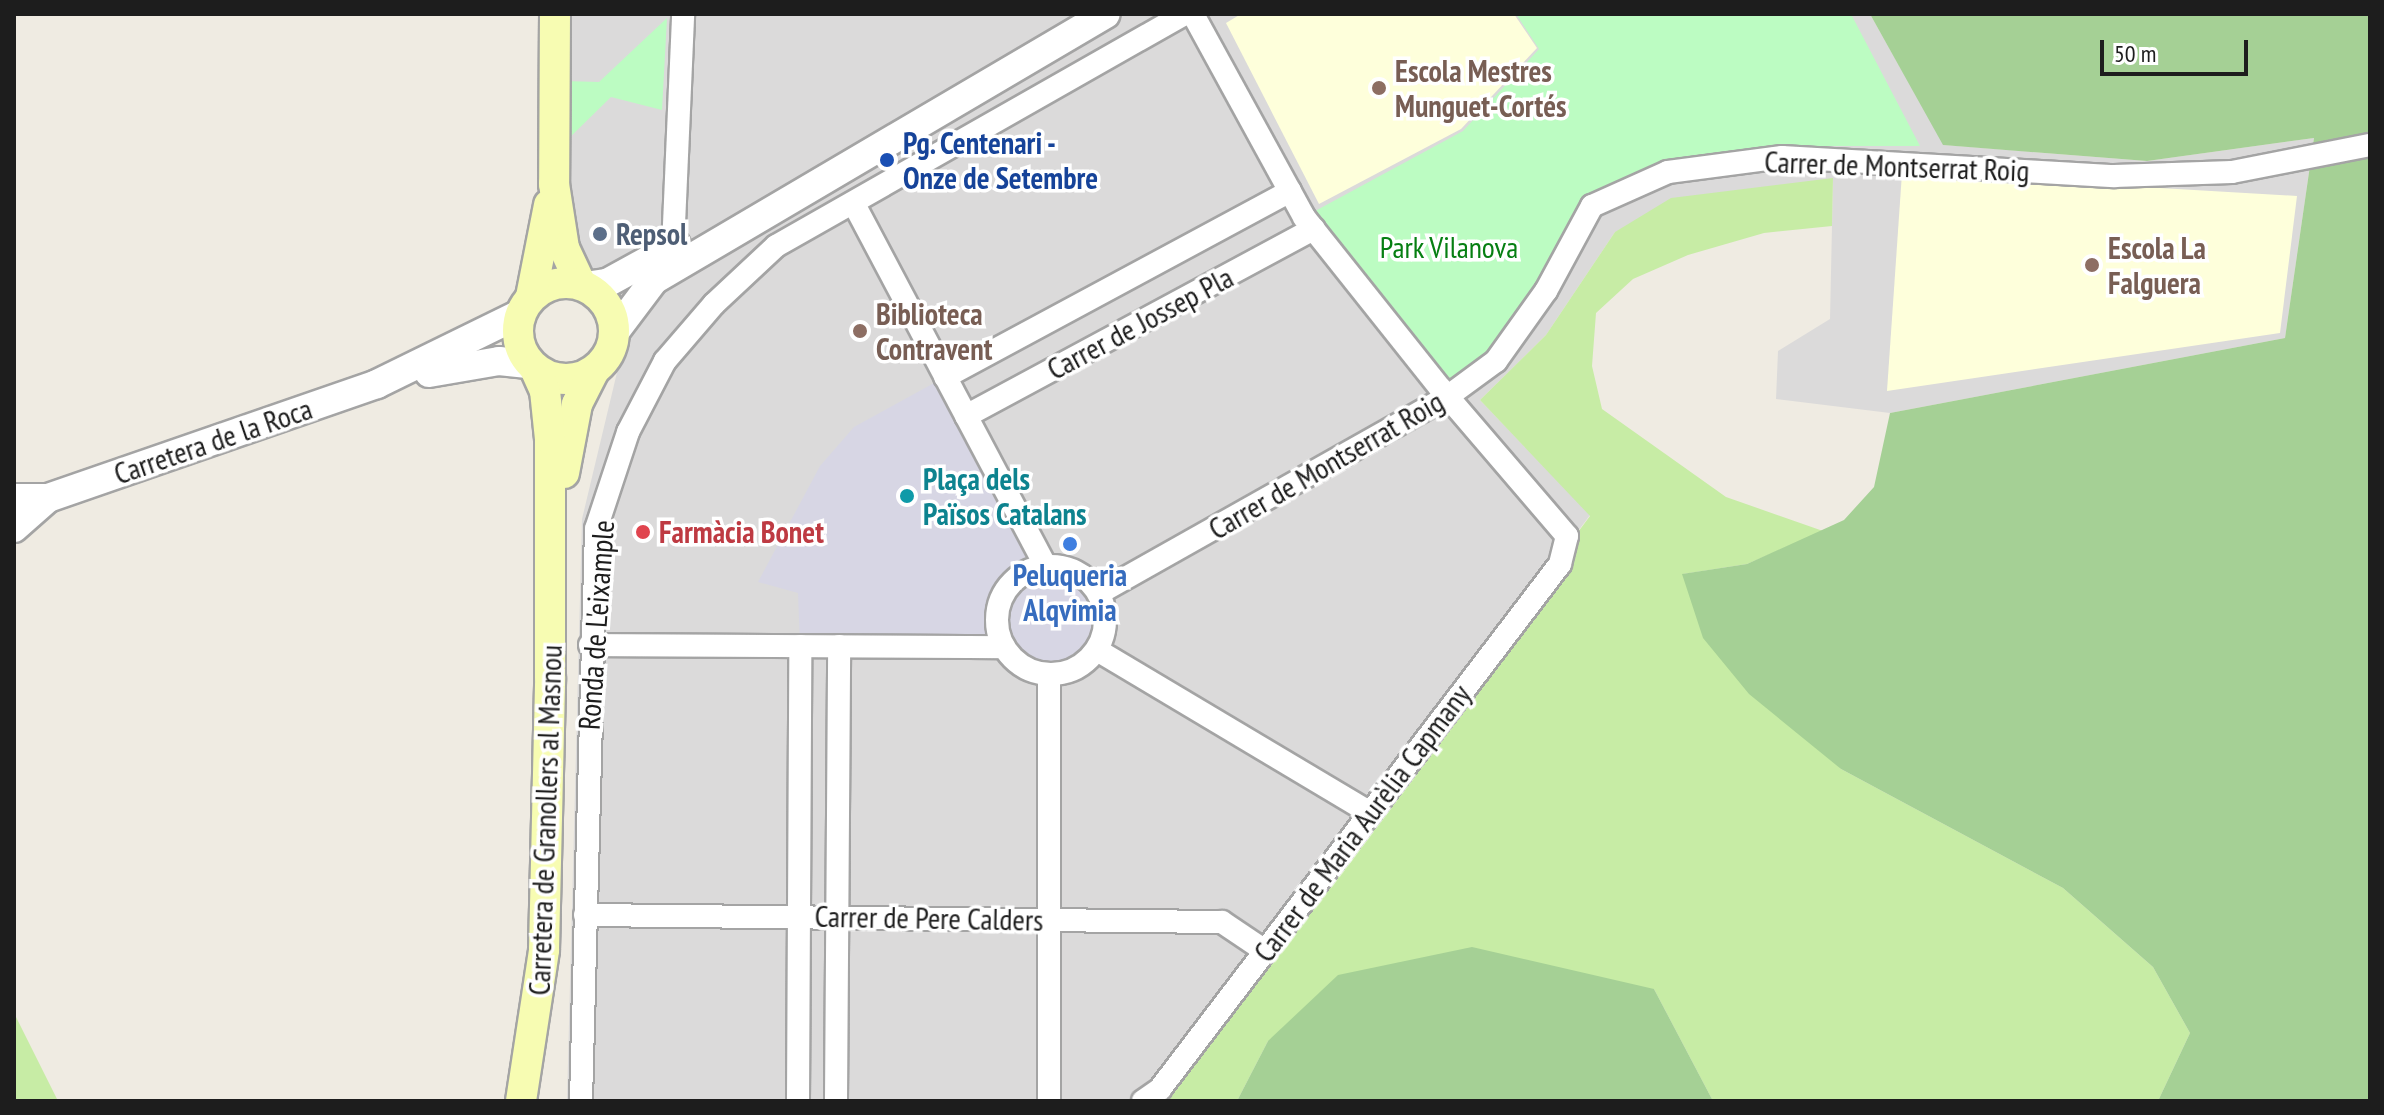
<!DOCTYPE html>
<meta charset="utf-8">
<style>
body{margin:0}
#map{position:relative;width:2384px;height:1115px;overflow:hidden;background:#efebe2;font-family:"PT Sans Narrow",sans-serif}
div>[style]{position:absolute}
.residential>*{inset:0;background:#dbdada}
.education>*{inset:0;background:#feffdb}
.grass>*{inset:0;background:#c7eca5}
.forest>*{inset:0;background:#a5d095}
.park>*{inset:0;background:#bcfcc2}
.plaza>*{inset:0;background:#d7d6e4}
.roads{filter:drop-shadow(2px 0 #a4a4a4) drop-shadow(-2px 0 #a4a4a4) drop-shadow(0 2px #a4a4a4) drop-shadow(0 -2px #a4a4a4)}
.minor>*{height:22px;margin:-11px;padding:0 11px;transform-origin:11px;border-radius:11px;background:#fff}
.minor>.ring{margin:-11px;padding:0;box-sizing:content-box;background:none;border:22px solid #fff;border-radius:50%}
.tertiary>*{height:28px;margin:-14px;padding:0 14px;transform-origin:14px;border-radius:14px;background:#fff}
.secondary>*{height:30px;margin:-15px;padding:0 15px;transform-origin:15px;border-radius:15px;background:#f7fcb2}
.secondary>.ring{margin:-15px;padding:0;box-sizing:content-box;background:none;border:30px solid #f7fcb2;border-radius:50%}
.dots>*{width:22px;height:22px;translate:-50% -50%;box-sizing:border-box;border:4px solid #fff;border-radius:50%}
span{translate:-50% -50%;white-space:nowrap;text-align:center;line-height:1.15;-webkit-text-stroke:7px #fff;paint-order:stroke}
.education-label{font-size:30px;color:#785e54;font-weight:700}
.left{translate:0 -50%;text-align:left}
.transit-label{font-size:30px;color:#164399;font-weight:700}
.street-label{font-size:30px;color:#1d1d1d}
.service-label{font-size:30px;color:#4e5e75;font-weight:700}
.park-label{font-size:30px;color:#067f12}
.culture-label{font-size:30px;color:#0d838f;font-weight:700}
.health-label{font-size:30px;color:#be3a42;font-weight:700}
.shop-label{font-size:30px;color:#366cbe;font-weight:700}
.frame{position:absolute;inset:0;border:16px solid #1d1d1d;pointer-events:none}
.scale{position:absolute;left:2100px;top:40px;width:148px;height:36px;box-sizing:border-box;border:4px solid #1d1d1d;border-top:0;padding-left:10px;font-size:24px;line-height:28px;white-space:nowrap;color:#1d1d1d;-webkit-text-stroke:6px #fff;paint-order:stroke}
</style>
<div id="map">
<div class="residential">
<i style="clip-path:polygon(561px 14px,1870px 14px,1944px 145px,2147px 161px,2314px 138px,2285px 338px,1890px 413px,1776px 399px,1778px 351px,1830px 319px,1833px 179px,1615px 232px,1546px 335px,1480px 400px,1590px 515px,1154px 1101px,567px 1101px,582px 519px,630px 318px,599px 277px,577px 266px,568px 241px)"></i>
</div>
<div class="education">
<i style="clip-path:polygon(1241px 14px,1514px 14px,1537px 48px,1461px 129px,1319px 204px,1226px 23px)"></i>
<i style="clip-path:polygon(1902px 173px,2297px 196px,2280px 333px,1887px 391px)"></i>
</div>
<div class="grass">
<i style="clip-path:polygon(1833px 178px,1832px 226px,1764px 233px,1688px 255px,1633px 279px,1596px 313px,1592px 366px,1602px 409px,1726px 497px,1823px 531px,1747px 564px,1683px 574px,1841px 769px,2063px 888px,2153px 967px,2190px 1033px,2158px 1101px,1713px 1101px,1654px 989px,1268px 1041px,1237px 1101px,1154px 1101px,1590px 516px,1480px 400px,1546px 335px,1615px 232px,1671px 198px)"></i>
<i style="clip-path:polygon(14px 1013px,58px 1101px,14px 1101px)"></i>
</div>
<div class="forest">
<i style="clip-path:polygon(1870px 14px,2370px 14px,2370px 1101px,2158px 1101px,2190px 1033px,2153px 967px,2063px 888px,1841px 769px,1749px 694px,1703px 638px,1682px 574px,1747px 564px,1844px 520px,1874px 487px,1890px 413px,2285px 338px,2314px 138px,2147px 161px,1943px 145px)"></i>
<i style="clip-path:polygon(1472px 947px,1654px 989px,1713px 1101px,1237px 1101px,1268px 1041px,1338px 975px)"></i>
</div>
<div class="park">
<i style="clip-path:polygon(1516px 14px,1851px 14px,1920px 146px,1783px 146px,1666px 162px,1593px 196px,1497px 352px,1455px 383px,1429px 375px,1304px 217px,1463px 131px,1539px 49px)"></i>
<i style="clip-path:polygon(667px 18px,662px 110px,611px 97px,562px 145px,564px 81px,599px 82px)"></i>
</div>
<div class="plaza">
<i style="clip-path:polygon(945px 377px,1045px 565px,1070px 575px,1096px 604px,1095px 642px,1074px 662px,1039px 667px,1013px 650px,800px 646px,798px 593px,758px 582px,820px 466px,854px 427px)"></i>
</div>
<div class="roads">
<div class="minor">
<i style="left:854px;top:204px;width:408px;rotate:62.1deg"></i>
<i style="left:673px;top:247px;width:233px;rotate:-87.5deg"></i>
<i style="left:945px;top:377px;width:392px;rotate:-28.3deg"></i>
<i style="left:966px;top:416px;width:395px;rotate:-28.3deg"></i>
<i class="ring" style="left:997px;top:566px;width:86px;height:86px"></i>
<i style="left:1099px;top:593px;width:399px;rotate:-29.4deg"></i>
<i style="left:1447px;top:397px;width:61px;rotate:-36.3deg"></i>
<i style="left:1496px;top:361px;width:86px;rotate:-54.5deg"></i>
<i style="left:1546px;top:291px;width:97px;rotate:-61.6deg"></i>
<i style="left:1592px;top:206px;width:83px;rotate:-24.1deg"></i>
<i style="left:1668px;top:172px;width:115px;rotate:-7.5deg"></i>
<i style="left:1782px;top:157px;width:333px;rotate:3.3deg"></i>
<i style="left:2114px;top:176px;width:118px;rotate:-1.9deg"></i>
<i style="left:2232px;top:172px;width:141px;rotate:-11.1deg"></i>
<i style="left:590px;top:645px;width:414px;rotate:0.3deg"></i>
<i style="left:1097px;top:650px;width:318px;rotate:30.8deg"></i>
<i style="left:585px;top:915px;width:637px;rotate:0.63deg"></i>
<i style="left:1222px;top:922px;width:52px;rotate:34deg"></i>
<i style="left:581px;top:1101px;width:572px;rotate:-88.5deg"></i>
<i style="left:596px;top:529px;width:102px;rotate:-71.7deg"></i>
<i style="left:628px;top:432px;width:80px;rotate:-62.5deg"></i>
<i style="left:665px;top:361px;width:75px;rotate:-49.3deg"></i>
<i style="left:714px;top:304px;width:85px;rotate:-43.1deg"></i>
<i style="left:776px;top:246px;width:470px;rotate:-29.6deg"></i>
<i style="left:798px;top:1101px;width:455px;rotate:-89.7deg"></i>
<i style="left:836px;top:1101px;width:455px;rotate:-89.6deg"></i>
<i style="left:1049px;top:1101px;width:427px;rotate:-90deg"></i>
<i style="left:1143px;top:1101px;width:21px;rotate:-35deg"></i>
<i style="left:1160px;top:1089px;width:660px;rotate:-52.7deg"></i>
<i style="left:1560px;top:564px;width:29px;rotate:-76deg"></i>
<i style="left:1567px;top:536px;width:195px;rotate:-130.6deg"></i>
<i style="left:1440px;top:388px;width:218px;rotate:-128.5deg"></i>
<i style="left:1304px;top:217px;width:231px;rotate:-118.7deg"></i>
</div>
<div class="tertiary">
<i style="left:585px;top:286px;width:22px;rotate:-8deg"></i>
<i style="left:607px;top:283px;width:79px;rotate:-28.8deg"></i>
<i style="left:614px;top:333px;width:66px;rotate:-53deg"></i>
<i style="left:654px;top:280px;width:524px;rotate:-30.48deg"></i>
<i style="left:429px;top:373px;width:71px;rotate:-9.7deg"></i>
<i style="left:499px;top:361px;width:31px;rotate:6deg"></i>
<i style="left:14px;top:498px;width:34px"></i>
<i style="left:48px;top:498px;width:348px;rotate:-19.1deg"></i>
<i style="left:377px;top:384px;width:159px;rotate:-26.1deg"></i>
<i style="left:14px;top:528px;width:45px;rotate:-41.4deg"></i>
</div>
<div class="secondary">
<i style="left:555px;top:14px;width:170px;rotate:90.3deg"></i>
<i style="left:554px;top:184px;width:65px;rotate:81.1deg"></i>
<i style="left:564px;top:248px;width:38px;rotate:65deg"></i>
<i class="ring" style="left:518px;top:283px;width:66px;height:66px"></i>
<i style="left:531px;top:297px;width:94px;rotate:-78.9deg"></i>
<i style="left:564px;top:473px;width:70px;rotate:-79.3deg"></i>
<i style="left:577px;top:404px;width:37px;rotate:-63deg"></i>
<i style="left:521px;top:1101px;width:153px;rotate:-81.3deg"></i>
<i style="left:544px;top:950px;width:273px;rotate:-88.7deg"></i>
<i style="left:550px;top:677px;width:238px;rotate:-90deg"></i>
<i style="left:550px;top:439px;width:48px;rotate:-95.9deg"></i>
<i style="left:545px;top:391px;width:24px;rotate:-114deg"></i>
</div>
</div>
<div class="dots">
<i style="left:1379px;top:88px;background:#8d6e63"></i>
<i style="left:887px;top:160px;background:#1a4fb4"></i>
<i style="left:600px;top:234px;background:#5c6f8a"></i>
<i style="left:2092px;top:265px;background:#8d6e63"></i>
<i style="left:860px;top:331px;background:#8d6e63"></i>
<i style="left:907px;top:496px;background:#0f9aa8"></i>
<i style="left:643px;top:532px;background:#e0444e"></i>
<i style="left:1070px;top:544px;background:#3f7fe0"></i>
</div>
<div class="education-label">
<span class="left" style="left:1395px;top:88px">Escola Mestres<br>Munguet-Cortés</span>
<span class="left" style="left:2108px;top:265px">Escola La<br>Falguera</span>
<span class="left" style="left:876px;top:331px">Biblioteca<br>Contravent</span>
</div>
<div class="transit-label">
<span class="left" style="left:903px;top:160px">Pg. Centenari -<br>Onze de Setembre</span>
</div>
<div class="street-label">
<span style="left:1897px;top:166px;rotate:2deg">Carrer de Montserrat Roig</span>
<span style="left:1140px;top:323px;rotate:-28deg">Carrer de Jossep Pla</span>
<span style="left:213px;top:441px;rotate:-19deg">Carretera de la Roca</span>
<span style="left:1326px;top:465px;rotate:-30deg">Carrer de Montserrat Roig</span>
<span style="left:596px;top:625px;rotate:-86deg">Ronda de L'eixample</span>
<span style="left:545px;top:820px;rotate:-88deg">Carretera de Granollers al Masnou</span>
<span style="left:1362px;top:823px;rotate:-53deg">Carrer de Maria Aurèlia Capmany</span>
<span style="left:929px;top:918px;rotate:1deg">Carrer de Pere Calders</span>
</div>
<div class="service-label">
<span class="left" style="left:616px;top:234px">Repsol</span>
</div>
<div class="park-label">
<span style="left:1449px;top:247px">Park Vilanova</span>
</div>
<div class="culture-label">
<span class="left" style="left:923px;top:496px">Plaça dels<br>Països Catalans</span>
</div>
<div class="health-label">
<span class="left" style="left:659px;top:532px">Farmàcia Bonet</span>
</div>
<div class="shop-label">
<span style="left:1070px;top:592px">Peluqueria<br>Alqvimia</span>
</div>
<div class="frame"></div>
<div class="scale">50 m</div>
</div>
